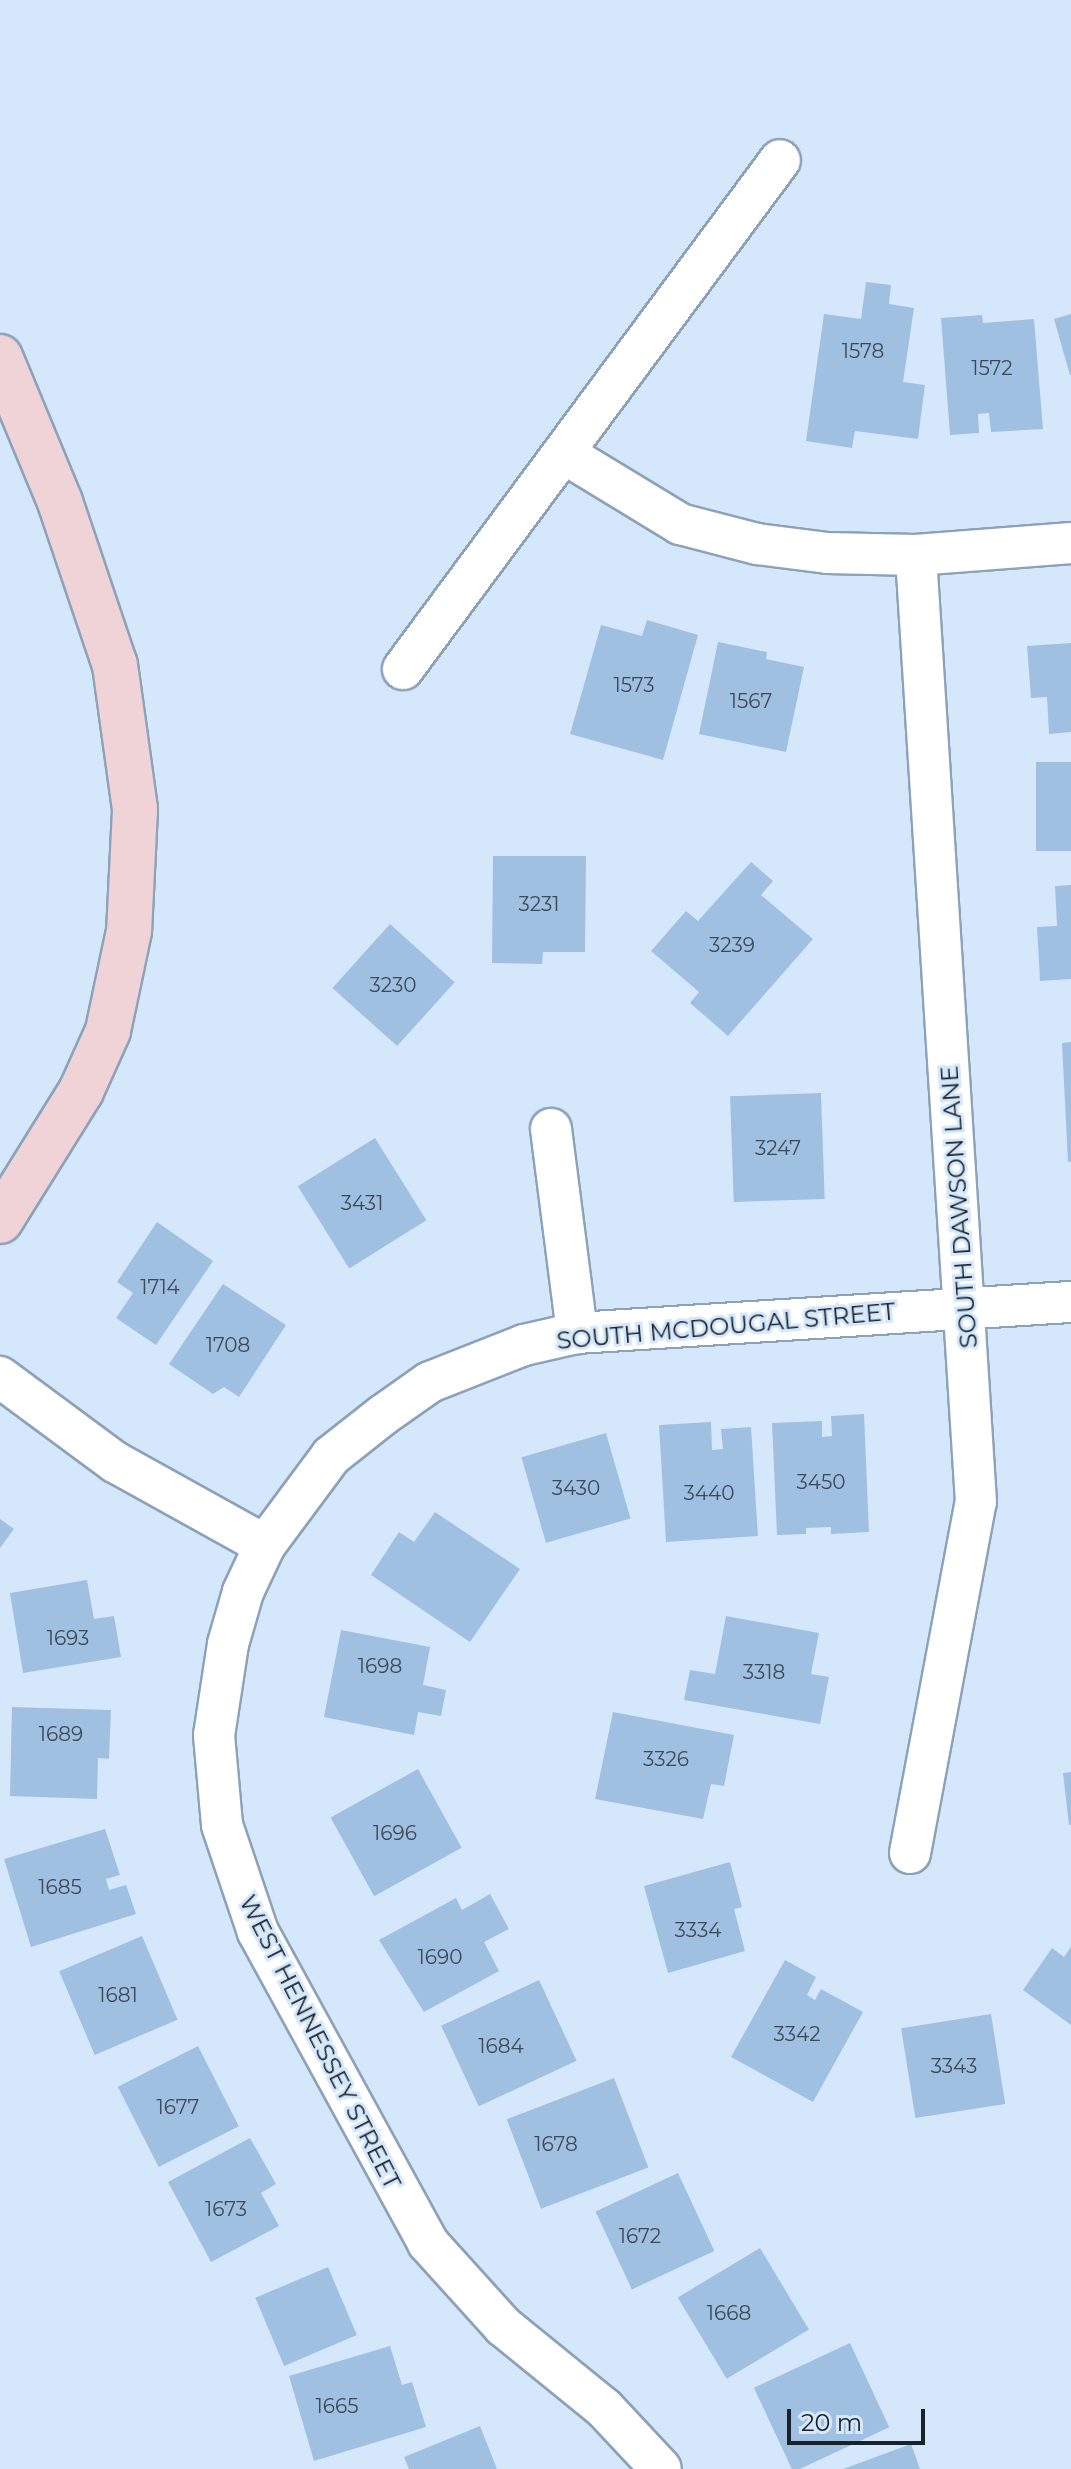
<!DOCTYPE html>
<style>
body{margin:0}
#map{position:relative;width:1071px;height:2469px;overflow:hidden;background:#d5e8fb;font-family:Montserrat,sans-serif}
div>[style]{position:absolute}
.building>*{inset:0;background:#a0c0e1;transform-origin:0 0}
.roads{filter:drop-shadow(2px 0 #8ca2b9) drop-shadow(-2px 0 #8ca2b9) drop-shadow(0 2px #8ca2b9) drop-shadow(0 -2px #8ca2b9)}
.street>*{height:40px;margin:-20px;padding:0 20px;transform-origin:20px;border-radius:20px;background:#fff}
.secondary>*{height:44px;margin:-22px;padding:0 22px;transform-origin:22px;border-radius:22px;background:#efd3d6}
span{translate:-50% -50%;white-space:nowrap;text-align:center;line-height:1.15;-webkit-text-stroke:6px #d5e8fb;paint-order:stroke}
.number-label{font-size:20px;color:#3b4a58}
.number-label span{-webkit-text-stroke-width:0}
.street-label{font-size:24px;color:#19222a}
.scale{position:absolute;left:787px;top:2409px;width:138px;height:36px;box-sizing:border-box;border:4px solid #19222a;border-top:0;padding-left:10px;font-size:24px;line-height:28px;white-space:nowrap;color:#19222a;-webkit-text-stroke:6px #d5e8fb;paint-order:stroke}
</style>
<div id="map">
<div class="building">
<i style="clip-path:polygon(866px 282px,891px 285px,889px 304px,914px 308px,903px 382px,925px 385px,918px 439px,855px 431px,852px 448px,806px 441px,824px 314px,861px 319px)"></i>
<i style="clip-path:polygon(1071px 314px,1071px 375px,1070px 375px,1054px 319px)"></i>
<i style="clip-path:polygon(982px 315px,983px 323px,1034px 319px,1043px 429px,991px 432px,989px 413px,978px 414px,979px 433px,950px 435px,941px 318px)"></i>
<i style="clip-path:polygon(647px 620px,698px 635px,663px 760px,570px 734px,601px 625px,642px 636px)"></i>
<i style="clip-path:polygon(718px 642px,767px 652px,766px 659px,804px 667px,786px 752px,699px 734px)"></i>
<i style="clip-path:polygon(1071px 643px,1071px 732px,1049px 734px,1047px 697px,1031px 698px,1027px 646px)"></i>
<i style="left:1071px;top:762px;width:89px;height:35px;rotate:90deg"></i>
<i style="clip-path:polygon(493px 856px,586px 856px,585px 952px,543px 952px,542px 964px,492px 963px)"></i>
<i style="clip-path:polygon(751px 862px,773px 881px,761px 895px,813px 939px,728px 1036px,690px 1003px,699px 992px,651px 951px,686px 911px,698px 921px)"></i>
<i style="clip-path:polygon(1071px 885px,1071px 979px,1040px 981px,1037px 927px,1057px 926px,1055px 886px)"></i>
<i style="left:390px;top:924px;width:87px;height:86px;rotate:42deg"></i>
<i style="clip-path:polygon(1071px 1042px,1071px 1162px,1068px 1162px,1062px 1043px)"></i>
<i style="left:821px;top:1093px;width:106px;height:91px;rotate:88deg"></i>
<i style="left:375px;top:1138px;width:97px;height:91px;rotate:58deg"></i>
<i style="clip-path:polygon(157px 1222px,213px 1261px,156px 1345px,116px 1318px,133px 1293px,117px 1282px)"></i>
<i style="clip-path:polygon(223px 1284px,286px 1325px,239px 1397px,224px 1387px,213px 1394px,169px 1364px)"></i>
<i style="clip-path:polygon(864px 1414px,869px 1532px,831px 1534px,831px 1527px,806px 1528px,806px 1534px,777px 1535px,772px 1423px,822px 1421px,822px 1437px,832px 1436px,831px 1416px)"></i>
<i style="clip-path:polygon(711px 1422px,712px 1450px,723px 1449px,721px 1429px,751px 1427px,758px 1536px,666px 1542px,659px 1425px)"></i>
<i style="left:606px;top:1433px;width:89px;height:88px;rotate:74deg"></i>
<i style="clip-path:polygon(435px 1512px,520px 1569px,470px 1642px,371px 1575px,399px 1532px,414px 1542px)"></i>
<i style="clip-path:polygon(0 1519px,14px 1529px,0 1548px)"></i>
<i style="clip-path:polygon(87px 1580px,94px 1619px,114px 1616px,121px 1657px,23px 1673px,10px 1593px)"></i>
<i style="clip-path:polygon(726px 1616px,819px 1633px,811px 1674px,829px 1677px,820px 1724px,684px 1700px,690px 1670px,715px 1674px)"></i>
<i style="clip-path:polygon(341px 1630px,430px 1647px,423px 1685px,446px 1690px,441px 1716px,418px 1712px,414px 1735px,324px 1717px)"></i>
<i style="clip-path:polygon(12px 1707px,111px 1710px,109px 1759px,98px 1758px,97px 1799px,10px 1796px)"></i>
<i style="clip-path:polygon(613px 1712px,734px 1735px,724px 1786px,711px 1784px,703px 1819px,595px 1799px)"></i>
<i style="left:418px;top:1769px;width:90px;height:100px;rotate:61deg"></i>
<i style="clip-path:polygon(1071px 1772px,1071px 1825px,1069px 1825px,1063px 1773px)"></i>
<i style="clip-path:polygon(105px 1829px,120px 1875px,106px 1879px,109px 1890px,126px 1885px,136px 1914px,31px 1947px,4px 1859px)"></i>
<i style="clip-path:polygon(730px 1862px,742px 1907px,734px 1909px,745px 1951px,668px 1973px,644px 1886px)"></i>
<i style="clip-path:polygon(490px 1894px,509px 1929px,484px 1942px,499px 1971px,424px 2012px,379px 1940px,456px 1898px,462px 1910px)"></i>
<i style="left:142px;top:1936px;width:91px;height:90px;rotate:67deg"></i>
<i style="clip-path:polygon(1071px 1947px,1071px 2025px,1023px 1990px,1052px 1948px,1064px 1957px)"></i>
<i style="clip-path:polygon(785px 1960px,816px 1977px,807px 1995px,815px 2000px,821px 1989px,863px 2012px,813px 2102px,731px 2057px)"></i>
<i style="left:539px;top:1980px;width:89px;height:108px;rotate:65deg"></i>
<i style="left:991px;top:2014px;width:91px;height:91px;rotate:81deg"></i>
<i style="left:198px;top:2046px;width:90px;height:90px;rotate:63deg"></i>
<i style="left:614px;top:2078px;width:96px;height:115px;rotate:69deg"></i>
<i style="clip-path:polygon(250px 2138px,276px 2184px,261px 2193px,279px 2226px,211px 2262px,168px 2182px)"></i>
<i style="left:678px;top:2173px;width:86px;height:91px;rotate:65deg"></i>
<i style="left:760px;top:2248px;width:95px;height:96px;rotate:59deg"></i>
<i style="left:328px;top:2267px;width:74px;height:79px;rotate:67deg"></i>
<i style="left:850px;top:2343px;width:93px;height:106px;rotate:65deg"></i>
<i style="clip-path:polygon(390px 2346px,402px 2385px,412px 2382px,426px 2427px,314px 2461px,289px 2376px)"></i>
<i style="clip-path:polygon(480px 2426px,497px 2469px,409px 2469px,404px 2457px)"></i>
<i style="clip-path:polygon(911px 2444px,920px 2469px,843px 2469px)"></i>
</div>
<div class="roads">
<div class="street">
<i style="left:565px;top:454px;width:135px;rotate:31.3deg"></i>
<i style="left:680px;top:524px;width:80px;rotate:14.6deg"></i>
<i style="left:757px;top:544px;width:71px;rotate:7.3deg"></i>
<i style="left:827px;top:553px;width:89px;rotate:1.3deg"></i>
<i style="left:916px;top:555px;width:155px;rotate:-4.4deg"></i>
<i style="left:403px;top:669px;width:633px;rotate:-53.47deg"></i>
<i style="left:551px;top:1129px;width:206px;rotate:82.7deg"></i>
<i style="left:0;top:1377px;width:143px;rotate:36.5deg"></i>
<i style="left:115px;top:1462px;width:171px;rotate:29deg"></i>
<i style="left:265px;top:1545px;width:52px;rotate:115.1deg"></i>
<i style="left:243px;top:1592px;width:54px;rotate:106.1deg"></i>
<i style="left:228px;top:1644px;width:92px;rotate:98.7deg"></i>
<i style="left:214px;top:1735px;width:90px;rotate:84.9deg"></i>
<i style="left:222px;top:1825px;width:113px;rotate:71.4deg"></i>
<i style="left:258px;top:1932px;width:354px;rotate:61.3deg"></i>
<i style="left:428px;top:2243px;width:112px;rotate:47.9deg"></i>
<i style="left:503px;top:2326px;width:130px;rotate:39.1deg"></i>
<i style="left:604px;top:2408px;width:83px;rotate:46.9deg"></i>
<i style="left:265px;top:1545px;width:111px;rotate:-53.4deg"></i>
<i style="left:331px;top:1456px;width:66px;rotate:-38.3deg"></i>
<i style="left:383px;top:1415px;width:57px;rotate:-35.1deg"></i>
<i style="left:430px;top:1382px;width:101px;rotate:-21.5deg"></i>
<i style="left:524px;top:1345px;width:54px;rotate:-12.8deg"></i>
<i style="left:577px;top:1333px;width:495px;rotate:-3.6deg"></i>
<i style="left:910px;top:1853px;width:357px;rotate:-79.4deg"></i>
<i style="left:976px;top:1502px;width:949px;rotate:-93.63deg"></i>
</div>
<div class="secondary">
<i style="left:0;top:357px;width:157px;rotate:67.5deg"></i>
<i style="left:60px;top:502px;width:172px;rotate:71.4deg"></i>
<i style="left:115px;top:665px;width:146px;rotate:82.1deg"></i>
<i style="left:135px;top:810px;width:121px;rotate:92.8deg"></i>
<i style="left:129px;top:931px;width:102px;rotate:101.9deg"></i>
<i style="left:108px;top:1031px;width:66px;rotate:114.2deg"></i>
<i style="left:81px;top:1091px;width:153px;rotate:121.9deg"></i>
</div>
</div>
<div class="number-label">
<span style="left:863px;top:351px">1578</span>
<span style="left:992px;top:368px">1572</span>
<span style="left:634px;top:685px">1573</span>
<span style="left:751px;top:701px">1567</span>
<span style="left:539px;top:904px">3231</span>
<span style="left:732px;top:945px">3239</span>
<span style="left:393px;top:985px">3230</span>
<span style="left:778px;top:1148px">3247</span>
<span style="left:362px;top:1203px">3431</span>
<span style="left:160px;top:1287px">1714</span>
<span style="left:228px;top:1345px">1708</span>
<span style="left:821px;top:1482px">3450</span>
<span style="left:576px;top:1488px">3430</span>
<span style="left:709px;top:1493px">3440</span>
<span style="left:68px;top:1638px">1693</span>
<span style="left:380px;top:1666px">1698</span>
<span style="left:764px;top:1672px">3318</span>
<span style="left:61px;top:1734px">1689</span>
<span style="left:666px;top:1759px">3326</span>
<span style="left:395px;top:1833px">1696</span>
<span style="left:60px;top:1887px">1685</span>
<span style="left:698px;top:1930px">3334</span>
<span style="left:440px;top:1957px">1690</span>
<span style="left:118px;top:1995px">1681</span>
<span style="left:797px;top:2034px">3342</span>
<span style="left:501px;top:2046px">1684</span>
<span style="left:954px;top:2066px">3343</span>
<span style="left:178px;top:2107px">1677</span>
<span style="left:556px;top:2144px">1678</span>
<span style="left:226px;top:2209px">1673</span>
<span style="left:640px;top:2236px">1672</span>
<span style="left:729px;top:2313px">1668</span>
<span style="left:337px;top:2406px">1665</span>
</div>
<div class="street-label">
<span style="left:959px;top:1207px;rotate:-94deg">SOUTH DAWSON LANE</span>
<span style="left:726px;top:1326px;rotate:-5deg">SOUTH MCDOUGAL STREET</span>
<span style="left:320px;top:2042px;rotate:63deg">WEST HENNESSEY STREET</span>
</div>
<div class="scale">20 m</div>
</div>
